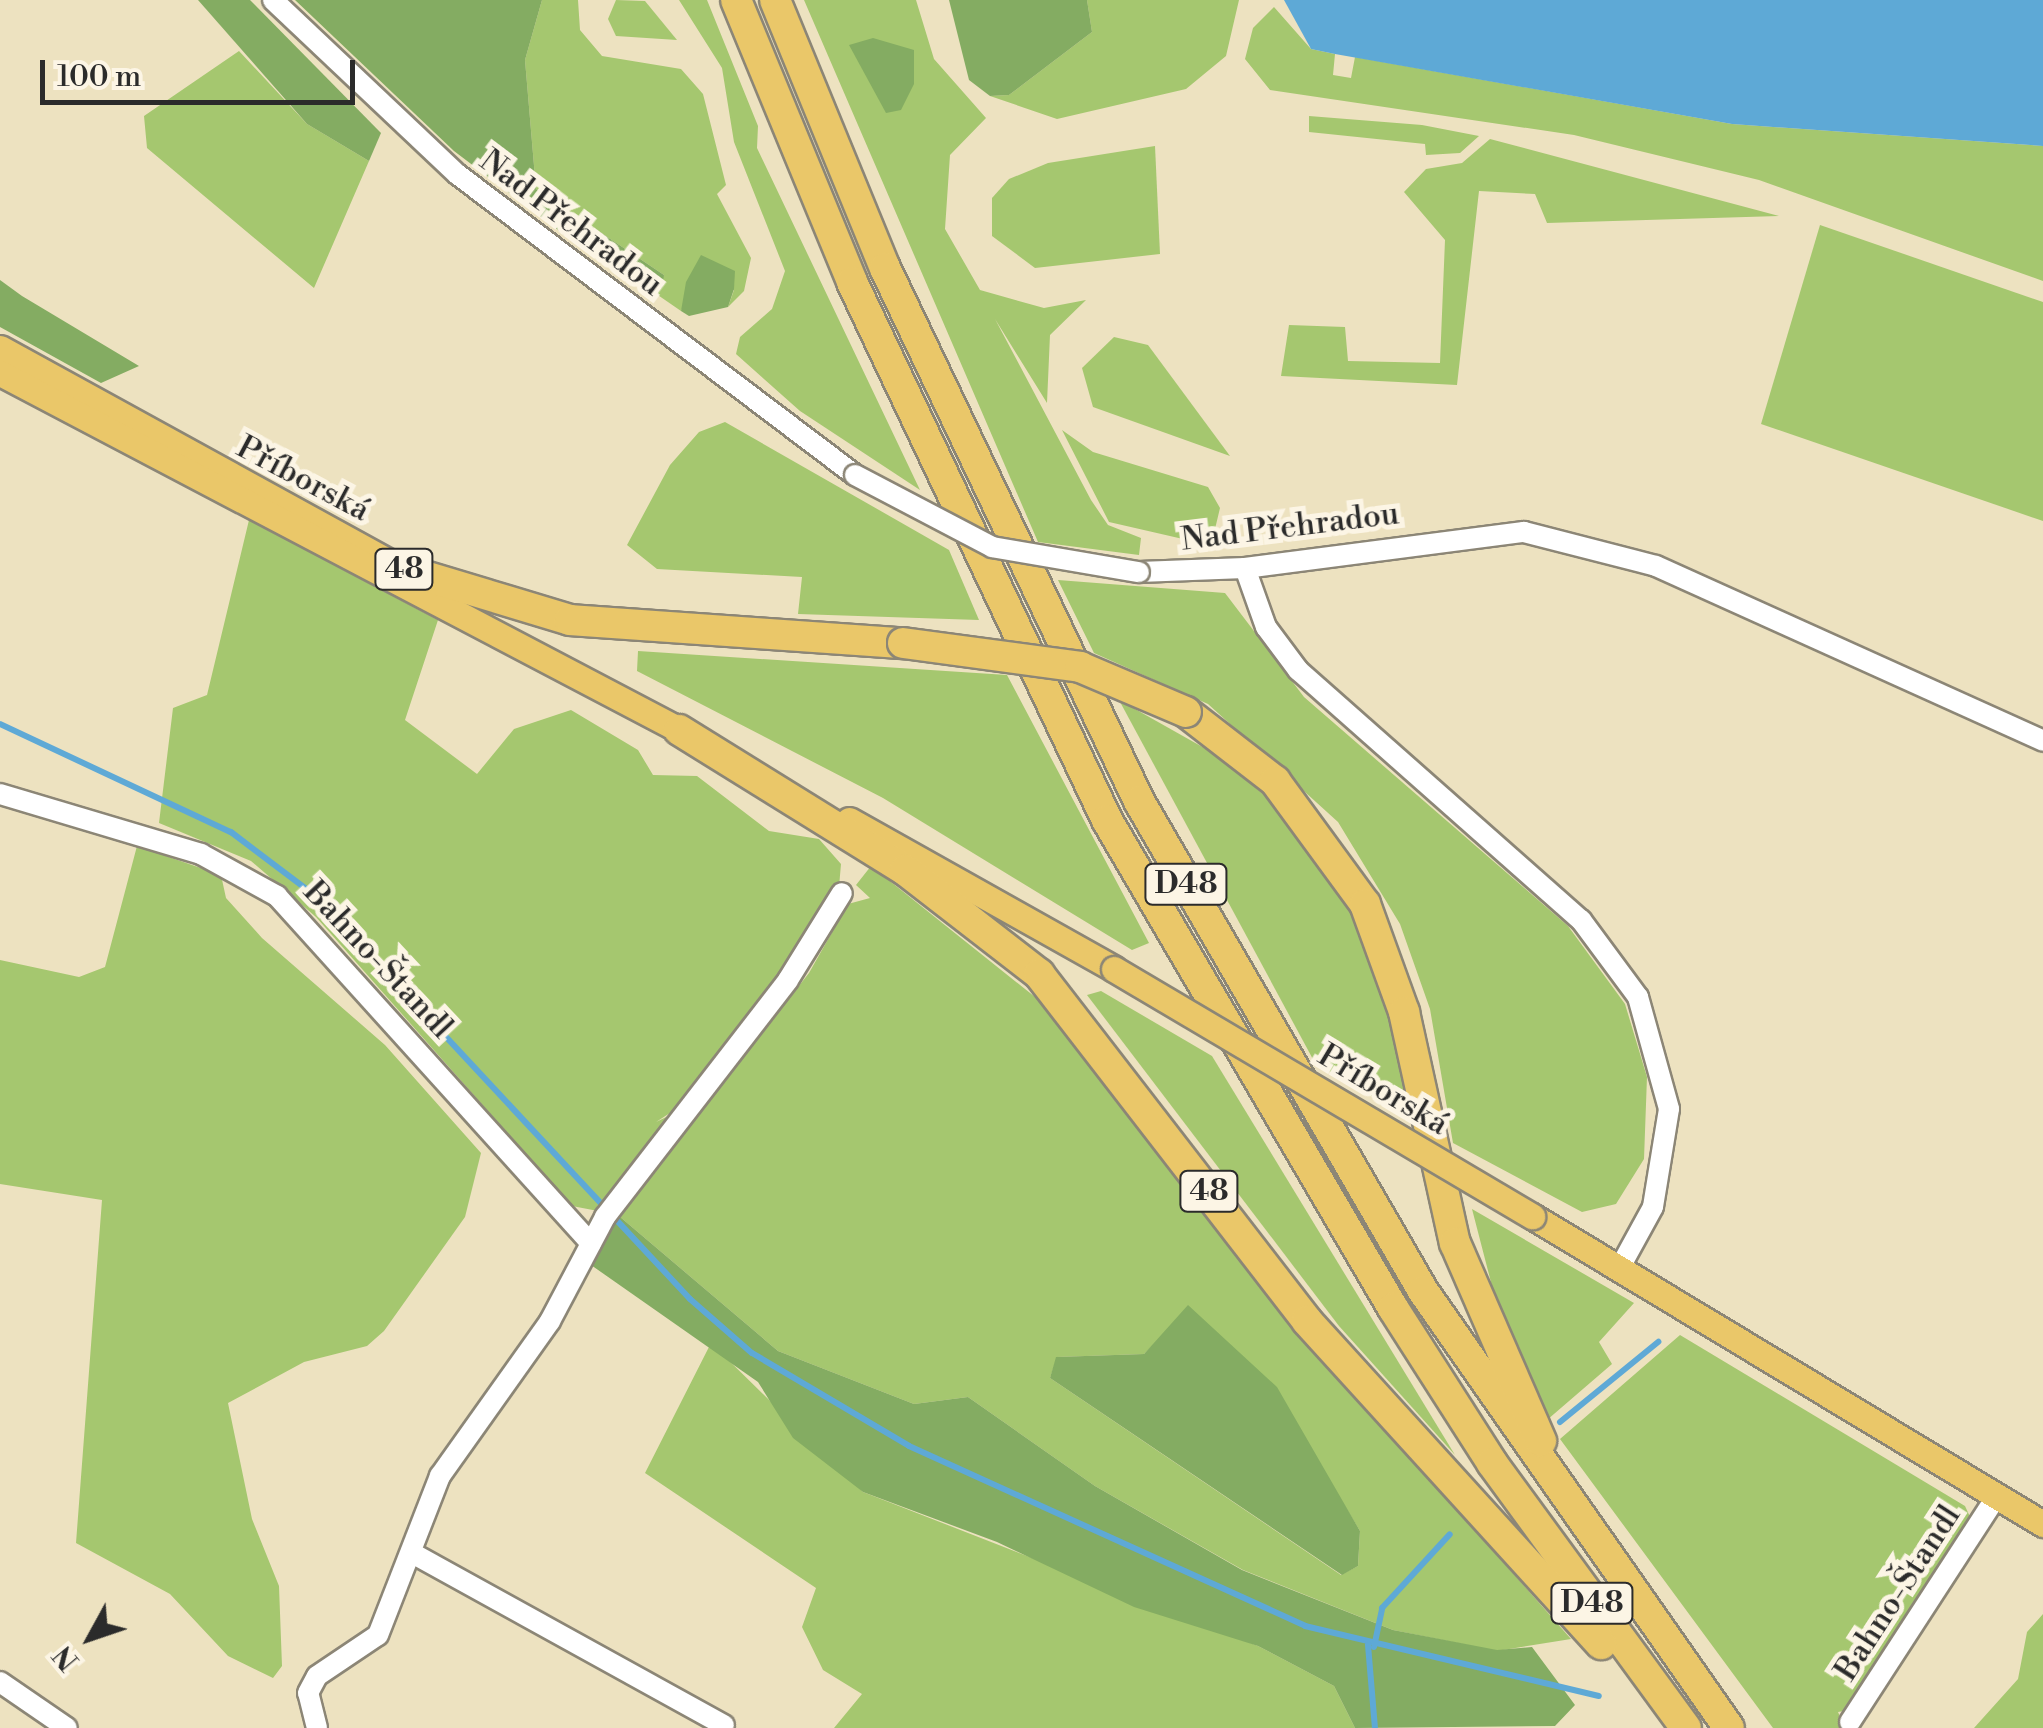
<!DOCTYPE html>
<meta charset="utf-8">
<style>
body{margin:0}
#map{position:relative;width:2043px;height:1728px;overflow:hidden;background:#ede2c0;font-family:"Libre Bodoni",serif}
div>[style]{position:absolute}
.green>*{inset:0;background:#a5c76f}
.forest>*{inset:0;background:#84ac62}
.water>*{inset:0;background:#5ea9d6}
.stream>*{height:6px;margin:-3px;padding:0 3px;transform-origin:3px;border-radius:3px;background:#5ea9d6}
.roads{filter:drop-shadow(2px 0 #8c8676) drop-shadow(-2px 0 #8c8676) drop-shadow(0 2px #8c8676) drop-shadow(0 -2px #8c8676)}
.minor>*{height:20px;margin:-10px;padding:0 10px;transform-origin:10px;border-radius:10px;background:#fff}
.major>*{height:25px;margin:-12.5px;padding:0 12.5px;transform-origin:12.5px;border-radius:12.5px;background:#eac769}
.highway>*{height:30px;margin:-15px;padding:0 15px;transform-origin:15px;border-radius:15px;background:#eac769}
.bridges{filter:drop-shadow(2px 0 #8c8676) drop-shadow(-2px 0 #8c8676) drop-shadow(0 2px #8c8676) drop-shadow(0 -2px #8c8676)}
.minor-bridge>*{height:20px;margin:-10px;padding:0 10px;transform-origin:10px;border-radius:10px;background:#fff}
.major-bridge>*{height:25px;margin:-12.5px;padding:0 12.5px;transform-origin:12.5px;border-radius:12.5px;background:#eac769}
.highway-bridge>*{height:30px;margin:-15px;padding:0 15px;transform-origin:15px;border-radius:15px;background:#eac769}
span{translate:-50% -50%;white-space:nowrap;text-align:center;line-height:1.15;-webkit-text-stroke:10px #fcf5e5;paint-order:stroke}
.shield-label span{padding:2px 8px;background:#fcf5e5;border:2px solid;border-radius:8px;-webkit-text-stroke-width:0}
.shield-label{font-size:30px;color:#2b2b2b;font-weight:700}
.street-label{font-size:32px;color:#2b2b2b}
.north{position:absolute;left:40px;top:1588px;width:100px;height:100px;-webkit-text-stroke:8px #fcf5e5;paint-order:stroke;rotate:230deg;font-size:28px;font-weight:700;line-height:40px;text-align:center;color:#2b2b2b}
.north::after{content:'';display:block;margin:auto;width:35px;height:45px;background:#2b2b2b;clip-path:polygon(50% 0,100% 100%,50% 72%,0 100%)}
.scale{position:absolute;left:40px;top:60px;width:315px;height:45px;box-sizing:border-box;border:5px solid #2b2b2b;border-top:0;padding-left:12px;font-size:30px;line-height:35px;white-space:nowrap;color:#2b2b2b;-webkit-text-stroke:8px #fcf5e5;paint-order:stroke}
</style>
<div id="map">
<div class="green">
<i style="clip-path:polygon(542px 0,578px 0,580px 30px,602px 56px,681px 69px,703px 94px,726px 185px,717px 194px,751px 258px,744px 291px,728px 307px,734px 290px,689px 292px,681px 311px,652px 291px,664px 275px,536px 189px,525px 60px)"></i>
<i style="clip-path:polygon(616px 0,645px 1px,677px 40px,616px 36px,608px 19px)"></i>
<i style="clip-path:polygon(679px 0,707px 0,758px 126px,757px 148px,920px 490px,800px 411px,736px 354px,740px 337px,772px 309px,785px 271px,734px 142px,722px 68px)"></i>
<i style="clip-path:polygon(804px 0,916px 0,934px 59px,986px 118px,950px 155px,945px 229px,980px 290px,1044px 308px,1086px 300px,1050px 335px,1047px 403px,995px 319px,1091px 500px,1108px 525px,1141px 538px,1139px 555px,1038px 542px)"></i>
<i style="clip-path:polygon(1087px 0,1239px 0,1226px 56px,1186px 89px,1057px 119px,990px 96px,1009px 95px,1092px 32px)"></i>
<i style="clip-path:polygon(1274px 7px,1311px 49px,1335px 54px,1333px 75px,1351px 78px,1355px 57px,1732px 124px,2043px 146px,2043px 281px,1759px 180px,1574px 135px,1270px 90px,1245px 59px,1253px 28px)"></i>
<i style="clip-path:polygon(239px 51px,307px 124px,369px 161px,314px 288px,147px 148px,144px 116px)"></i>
<i style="clip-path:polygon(1309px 116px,1422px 125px,1479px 136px,1460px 153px,1426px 155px,1425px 144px,1309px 132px)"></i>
<i style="clip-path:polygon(1490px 139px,1779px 216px,1547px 223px,1535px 194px,1479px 191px,1457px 385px,1281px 376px,1289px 325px,1345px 327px,1348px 361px,1440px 363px,1445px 240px,1404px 192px,1426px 169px,1462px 163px)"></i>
<i style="clip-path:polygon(1155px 146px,1160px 254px,1035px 268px,992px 236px,992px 198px,1009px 179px,1048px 163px)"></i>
<i style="clip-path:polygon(1820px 225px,2043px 302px,2043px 521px,1761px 424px)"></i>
<i style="clip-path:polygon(1114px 337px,1148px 345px,1230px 456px,1093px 407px,1082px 368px)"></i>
<i style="clip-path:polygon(725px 422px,949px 550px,979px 620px,798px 614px,802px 577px,657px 569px,627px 545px,670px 465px,699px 432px)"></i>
<i style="clip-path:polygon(1062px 430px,1093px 452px,1208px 487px,1220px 508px,1215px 529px,1196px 542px,1109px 522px)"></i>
<i style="clip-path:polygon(249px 520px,438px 620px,405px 720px,477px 774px,514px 729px,571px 710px,638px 750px,653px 775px,697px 776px,769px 831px,819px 839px,841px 864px,839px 887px,757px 1014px,687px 1102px,656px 1122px,683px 1109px,598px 1211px,572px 1206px,316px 917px,251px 861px,159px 823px,173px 708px,207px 695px)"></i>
<i style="clip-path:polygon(1058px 580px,1225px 593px,1304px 697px,1568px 926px,1625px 1004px,1647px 1077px,1644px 1159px,1616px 1204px,1582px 1212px,1453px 1143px,1430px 1009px,1400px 924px,1338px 822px,1208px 704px,1094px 653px)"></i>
<i style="clip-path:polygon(638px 651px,1007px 675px,1149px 943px,1132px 950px,883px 798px,637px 671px)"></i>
<i style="clip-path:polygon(1119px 700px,1222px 758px,1298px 825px,1363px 929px,1396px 1012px,1415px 1121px,1315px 1063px)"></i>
<i style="clip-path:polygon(137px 846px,221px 875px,226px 898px,262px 938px,385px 1045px,481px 1153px,465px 1217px,384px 1331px,367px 1346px,304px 1362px,228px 1403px,252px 1519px,279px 1586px,282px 1666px,273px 1678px,228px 1656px,170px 1594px,76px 1543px,102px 1200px,0 1184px,0 960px,79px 977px,105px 967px)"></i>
<i style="clip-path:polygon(evenodd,871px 866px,1050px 1009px,1266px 1293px,1571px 1639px,1497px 1651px,1393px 1630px,1243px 1570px,1095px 1486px,968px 1397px,914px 1404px,778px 1351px,619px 1216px,809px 973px,848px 904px,870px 898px,856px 885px,871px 866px,1178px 1319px,1337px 1493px,1360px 1531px,1358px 1566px,1341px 1575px,1050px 1378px,1057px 1357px,1144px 1354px,1178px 1319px)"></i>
<i style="clip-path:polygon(1101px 991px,1212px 1056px,1455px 1455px,1339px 1326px,1087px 995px)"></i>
<i style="clip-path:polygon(1472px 1209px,1634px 1303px,1599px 1342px,1612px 1364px,1547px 1420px,1506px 1340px)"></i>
<i style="clip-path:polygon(1680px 1335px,1965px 1506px,1971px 1519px,1850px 1710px,1838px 1712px,1845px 1728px,1773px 1728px,1560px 1439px)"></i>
<i style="clip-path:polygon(711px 1343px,863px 1492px,1258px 1646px,1334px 1686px,1355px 1728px,834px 1728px,862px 1694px,823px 1670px,802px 1627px,816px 1588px,645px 1473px)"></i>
<i style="clip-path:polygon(2043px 1614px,2043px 1728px,1974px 1728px,2018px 1679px,2027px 1632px)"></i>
</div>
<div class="forest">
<i style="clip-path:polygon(198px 0,250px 0,381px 133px,369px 161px,307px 124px)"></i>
<i style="clip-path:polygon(295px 0,542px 0,525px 60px,536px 189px,664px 275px,662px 288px,652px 291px,562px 233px,454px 151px)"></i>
<i style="clip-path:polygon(949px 0,1087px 0,1092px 32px,1009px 95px,990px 96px,969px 80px)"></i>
<i style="clip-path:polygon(873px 38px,914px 50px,914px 84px,901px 110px,886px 113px,849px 45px)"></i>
<i style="clip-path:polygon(701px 255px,735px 271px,734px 289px,728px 307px,689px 316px,681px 311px,686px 282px)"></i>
<i style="clip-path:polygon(0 280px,22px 296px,139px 366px,101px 383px,0 327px)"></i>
<i style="clip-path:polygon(619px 1216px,778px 1351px,914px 1404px,968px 1397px,1095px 1486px,1242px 1570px,1393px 1630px,1497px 1650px,1532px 1647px,1575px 1705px,1555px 1726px,1355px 1728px,1334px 1686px,1258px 1646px,1134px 1607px,997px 1542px,863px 1492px,793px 1438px,758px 1382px,591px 1265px)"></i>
<i style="clip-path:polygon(1188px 1305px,1277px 1387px,1360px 1531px,1358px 1566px,1342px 1575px,1050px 1378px,1056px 1357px,1144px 1354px)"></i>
</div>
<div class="water">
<i style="clip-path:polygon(1284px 0,2043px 0,2043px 146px,1732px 124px,1335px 54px,1311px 49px)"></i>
</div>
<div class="stream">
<i style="left:0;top:724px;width:255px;rotate:25.1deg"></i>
<i style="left:231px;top:832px;width:103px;rotate:37.1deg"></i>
<i style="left:313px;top:894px;width:553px;rotate:47.05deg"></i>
<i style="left:690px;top:1299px;width:82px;rotate:41.1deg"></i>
<i style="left:752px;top:1353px;width:182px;rotate:30.6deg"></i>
<i style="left:909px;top:1446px;width:435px;rotate:24.4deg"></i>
<i style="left:1305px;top:1626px;width:302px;rotate:13.4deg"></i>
<i style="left:1560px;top:1422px;width:127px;rotate:-39.2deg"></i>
<i style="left:1368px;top:1645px;width:83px;rotate:85.2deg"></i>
<i style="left:1374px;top:1647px;width:40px;rotate:-78deg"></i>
<i style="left:1382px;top:1608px;width:100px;rotate:-47.4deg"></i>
</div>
<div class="roads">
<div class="minor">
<i style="left:273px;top:0;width:253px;rotate:43.4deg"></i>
<i style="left:457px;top:174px;width:499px;rotate:37.1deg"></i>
<i style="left:1245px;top:568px;width:63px;rotate:70.4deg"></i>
<i style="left:1266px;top:627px;width:54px;rotate:53.3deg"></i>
<i style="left:1298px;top:670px;width:378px;rotate:41.5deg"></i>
<i style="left:1581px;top:920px;width:96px;rotate:53.5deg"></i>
<i style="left:1638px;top:997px;width:116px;rotate:74.5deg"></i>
<i style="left:1669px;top:1109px;width:99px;rotate:99.3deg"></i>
<i style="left:1653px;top:1207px;width:71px;rotate:118.7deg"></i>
<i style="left:1139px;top:572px;width:106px;rotate:-2.2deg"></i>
<i style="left:1245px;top:568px;width:281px;rotate:-7.4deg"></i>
<i style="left:1524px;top:532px;width:136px;rotate:14.4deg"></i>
<i style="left:1656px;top:566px;width:425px;rotate:24.3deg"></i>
<i style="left:0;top:794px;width:210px;rotate:16.6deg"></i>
<i style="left:201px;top:854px;width:87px;rotate:28.9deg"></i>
<i style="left:277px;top:896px;width:468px;rotate:47.9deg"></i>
<i style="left:414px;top:1554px;width:354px;rotate:28.9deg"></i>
<i style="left:0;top:1682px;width:81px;rotate:34.5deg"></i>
<i style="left:1850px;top:1722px;width:268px;rotate:-57deg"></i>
<i style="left:317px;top:1728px;width:36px;rotate:-104deg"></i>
<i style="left:308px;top:1693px;width:19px;rotate:-62deg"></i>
<i style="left:317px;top:1676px;width:73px;rotate:-33.9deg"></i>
<i style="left:378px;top:1635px;width:171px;rotate:-68.7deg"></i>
<i style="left:440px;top:1476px;width:190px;rotate:-54.6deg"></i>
<i style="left:550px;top:1321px;width:118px;rotate:-62.1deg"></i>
<i style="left:605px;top:1217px;width:299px;rotate:-52.3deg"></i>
<i style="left:788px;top:980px;width:102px;rotate:-58.2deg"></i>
</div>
<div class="major">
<i style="left:0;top:348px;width:484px;rotate:28.8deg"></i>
<i style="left:0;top:373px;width:785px;rotate:27.71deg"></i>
<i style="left:849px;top:820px;width:304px;rotate:29.3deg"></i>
<i style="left:1532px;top:1216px;width:597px;rotate:31.08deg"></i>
</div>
<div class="highway">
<i style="left:736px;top:0;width:305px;rotate:67.6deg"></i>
<i style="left:852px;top:282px;width:595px;rotate:64.64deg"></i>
<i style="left:1107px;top:820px;width:566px;rotate:59.63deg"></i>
<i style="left:1393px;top:1308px;width:184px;rotate:57.4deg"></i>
<i style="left:1492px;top:1463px;width:328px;rotate:53.8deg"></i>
<i style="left:775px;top:0;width:290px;rotate:67.7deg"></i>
<i style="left:885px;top:268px;width:590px;rotate:64.52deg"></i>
<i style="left:1139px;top:801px;width:566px;rotate:59.9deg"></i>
<i style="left:1423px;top:1291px;width:533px;rotate:55deg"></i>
<i style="left:408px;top:571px;width:169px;rotate:16.8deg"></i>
<i style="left:570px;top:620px;width:334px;rotate:4deg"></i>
<i style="left:1186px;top:712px;width:113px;rotate:37.8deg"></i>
<i style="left:1275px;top:781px;width:152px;rotate:53.8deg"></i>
<i style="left:1365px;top:904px;width:115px;rotate:70.1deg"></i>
<i style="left:1404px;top:1012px;width:237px;rotate:77.6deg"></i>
<i style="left:1455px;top:1243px;width:216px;rotate:66.5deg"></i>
<i style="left:679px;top:730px;width:266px;rotate:31.8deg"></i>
<i style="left:905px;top:870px;width:170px;rotate:37.8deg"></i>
<i style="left:1039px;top:974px;width:438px;rotate:52.3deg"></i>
<i style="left:1307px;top:1321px;width:437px;rotate:47.7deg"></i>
</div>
</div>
<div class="bridges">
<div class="minor-bridge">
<i style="left:855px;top:475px;width:155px;rotate:27.7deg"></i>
<i style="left:992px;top:547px;width:149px;rotate:9.7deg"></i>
</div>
<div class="major-bridge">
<i style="left:1114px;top:969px;width:486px;rotate:30.6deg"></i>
</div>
<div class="highway-bridge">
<i style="left:903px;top:643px;width:179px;rotate:7.7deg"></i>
<i style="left:1080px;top:667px;width:115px;rotate:23deg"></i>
</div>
</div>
<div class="shield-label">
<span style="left:404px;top:569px">48</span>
<span style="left:1186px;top:884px">D48</span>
<span style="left:1209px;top:1191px">48</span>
<span style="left:1592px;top:1603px">D48</span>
</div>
<div class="street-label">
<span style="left:571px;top:223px;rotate:37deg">Nad Přehradou</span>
<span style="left:303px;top:479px;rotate:28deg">Příborská</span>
<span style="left:1290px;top:527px;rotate:-7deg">Nad Přehradou</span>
<span style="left:378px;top:960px;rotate:47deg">Bahno-Štandl</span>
<span style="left:1383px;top:1090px;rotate:31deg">Příborská</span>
<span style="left:1898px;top:1593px;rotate:-57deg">Bahno-Štandl</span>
</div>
<div class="north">N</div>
<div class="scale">100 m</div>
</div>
